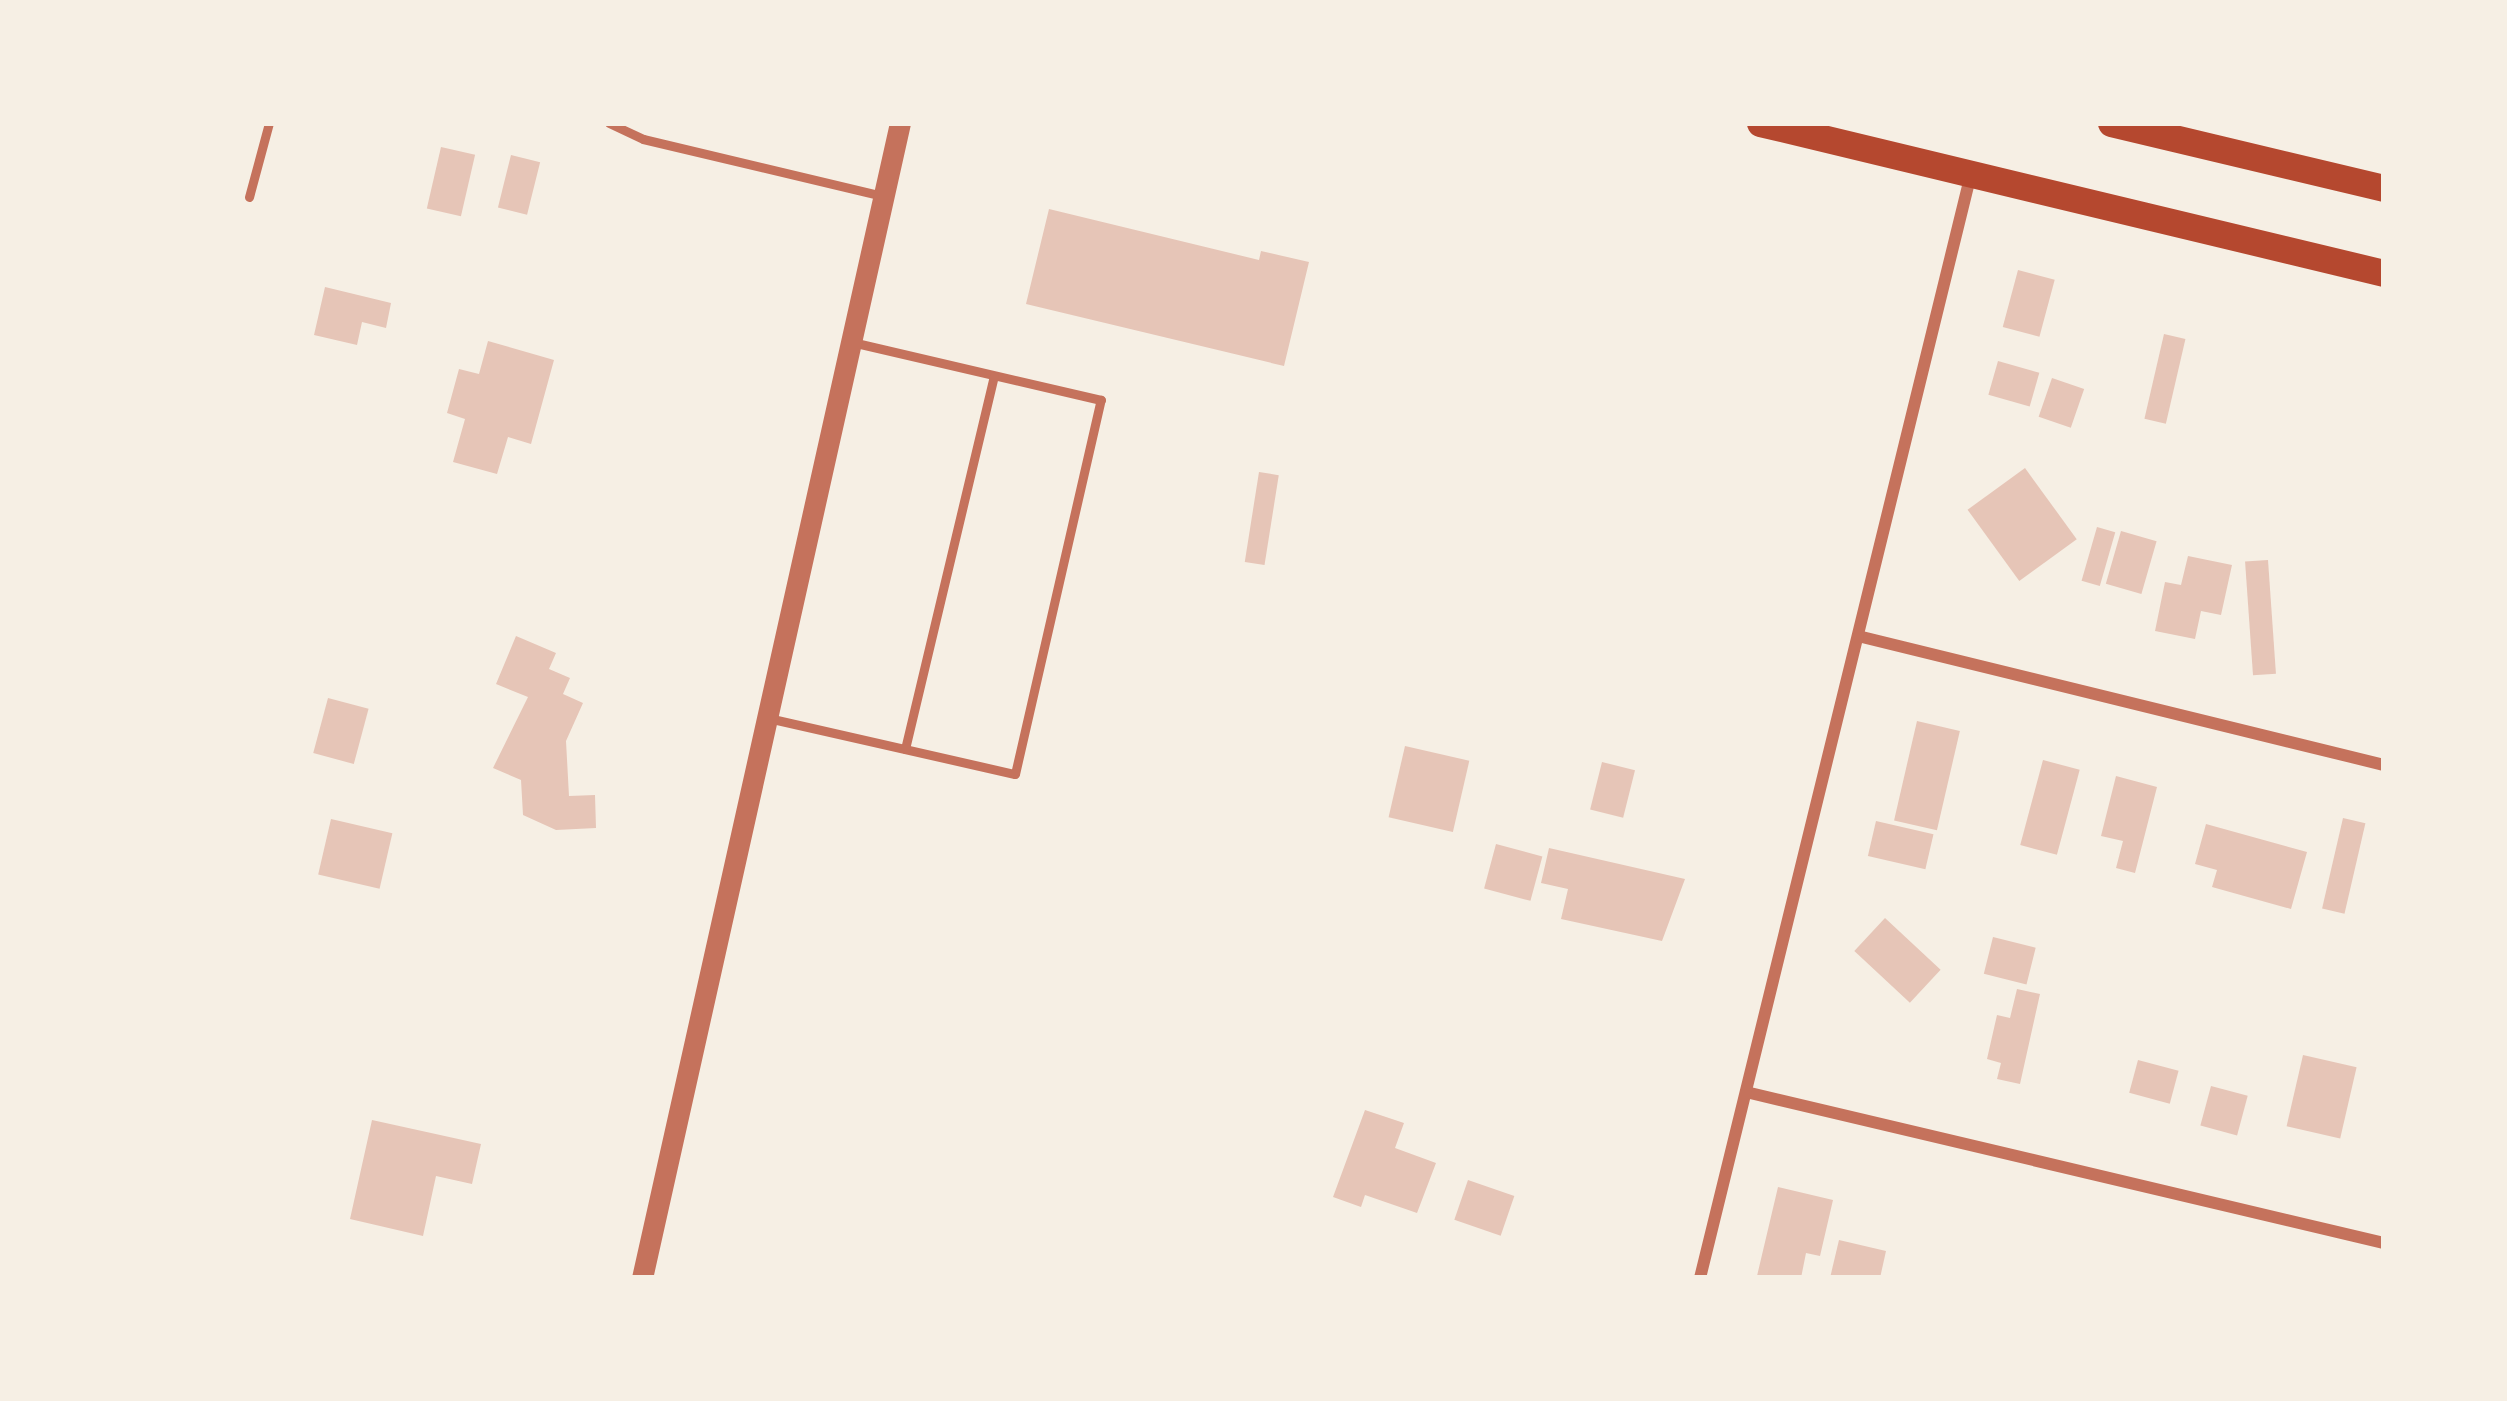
<!DOCTYPE html>
<style>
body{margin:0}
#map{position:relative;width:2507px;height:1401px;overflow:hidden;background:#f6efe4;font-family:Inter,sans-serif}
div>[style]{position:absolute}
.building>*{inset:0;background:#e6c5b7;transform-origin:0 0}
.service>*{height:9px;margin:-4.5px;padding:0 4.5px;transform-origin:4.5px;border-radius:4.5px;background:#c5725c}
.minor>*{height:12px;margin:-6px;padding:0 6px;transform-origin:6px;border-radius:6px;background:#c5725c}
.tertiary>*{height:21px;margin:-10.5px;padding:0 10.5px;transform-origin:10.5px;border-radius:10.5px;background:#c5725c}
.primary>*{height:27px;margin:-13.5px;padding:0 13.5px;transform-origin:13.5px;border-radius:13.5px;background:#b5482f}
span{translate:-50% -50%;white-space:nowrap;text-align:center;line-height:1.15;-webkit-text-stroke:10px #f6efe4;paint-order:stroke}
.frame{position:absolute;inset:0;border:126px solid #f6efe4;pointer-events:none}
</style>
<div id="map">
<div class="building">
<i style="left:441px;top:147px;width:35px;height:63px;rotate:13deg"></i>
<i style="left:511px;top:155px;width:30px;height:54px;rotate:14deg"></i>
<i style="clip-path:polygon(1049px 209px,1259px 260px,1261px 251px,1309px 262px,1284px 366px,1026px 304px)"></i>
<i style="left:2018px;top:270px;width:38px;height:59px;rotate:15deg"></i>
<i style="clip-path:polygon(325px 287px,391px 303px,386px 328px,362px 322px,357px 345px,314px 335px)"></i>
<i style="left:2164px;top:334px;width:22px;height:87px;rotate:13deg"></i>
<i style="clip-path:polygon(488px 341px,554px 360px,531px 444px,508px 437px,497px 474px,453px 462px,465px 419px,447px 413px,459px 369px,479px 374px)"></i>
<i style="left:1998px;top:361px;width:43px;height:35px;rotate:16deg"></i>
<i style="left:2052px;top:378px;width:34px;height:41px;rotate:19deg"></i>
<i style="left:2025px;top:468px;width:88px;height:71px;rotate:54deg"></i>
<i style="left:1259px;top:472px;width:20px;height:91px;rotate:9deg"></i>
<i style="left:2097px;top:527px;width:19px;height:56px;rotate:16deg"></i>
<i style="left:2121px;top:531px;width:37px;height:55px;rotate:16deg"></i>
<i style="clip-path:polygon(2188px 556px,2232px 565px,2221px 615px,2201px 611px,2195px 639px,2155px 631px,2165px 582px,2181px 585px)"></i>
<i style="left:2268px;top:560px;width:114px;height:23px;rotate:86deg"></i>
<i style="clip-path:polygon(516px 636px,556px 653px,549px 669px,570px 678px,563px 694px,583px 703px,566px 741px,569px 796px,595px 795px,596px 828px,556px 830px,523px 815px,521px 780px,493px 768px,528px 697px,496px 684px)"></i>
<i style="left:328px;top:698px;width:42px;height:57px;rotate:15deg"></i>
<i style="left:1917px;top:721px;width:44px;height:102px;rotate:13deg"></i>
<i style="left:1405px;top:746px;width:66px;height:73px;rotate:13deg"></i>
<i style="left:2043px;top:760px;width:38px;height:88px;rotate:15deg"></i>
<i style="left:1602px;top:762px;width:34px;height:49px;rotate:14deg"></i>
<i style="clip-path:polygon(2116px 776px,2157px 787px,2135px 873px,2116px 868px,2123px 841px,2101px 836px)"></i>
<i style="left:2343px;top:818px;width:23px;height:93px;rotate:13deg"></i>
<i style="left:331px;top:819px;width:63px;height:57px;rotate:13deg"></i>
<i style="left:1876px;top:821px;width:59px;height:36px;rotate:13deg"></i>
<i style="clip-path:polygon(2206px 824px,2307px 852px,2291px 909px,2212px 887px,2217px 870px,2195px 864px)"></i>
<i style="left:1496px;top:844px;width:48px;height:46px;rotate:15deg"></i>
<i style="clip-path:polygon(1549px 848px,1685px 879px,1662px 941px,1561px 919px,1568px 889px,1541px 883px)"></i>
<i style="left:1885px;top:918px;width:76px;height:45px;rotate:43deg"></i>
<i style="left:1993px;top:937px;width:44px;height:38px;rotate:14deg"></i>
<i style="clip-path:polygon(2017px 989px,2040px 994px,2020px 1084px,1997px 1079px,2001px 1063px,1987px 1059px,1997px 1015px,2010px 1018px)"></i>
<i style="left:2303px;top:1055px;width:55px;height:73px;rotate:13deg"></i>
<i style="left:2138px;top:1060px;width:42px;height:34px;rotate:15deg"></i>
<i style="left:2211px;top:1086px;width:38px;height:41px;rotate:15deg"></i>
<i style="clip-path:polygon(1365px 1110px,1404px 1123px,1395px 1148px,1436px 1163px,1417px 1213px,1365px 1195px,1361px 1207px,1333px 1197px)"></i>
<i style="clip-path:polygon(372px 1120px,481px 1144px,472px 1184px,436px 1176px,423px 1236px,350px 1219px)"></i>
<i style="left:1468px;top:1180px;width:49px;height:42px;rotate:19deg"></i>
<i style="clip-path:polygon(1778px 1187px,1833px 1200px,1820px 1256px,1806px 1253px,1801px 1278px,1757px 1276px)"></i>
<i style="clip-path:polygon(1839px 1240px,1886px 1251px,1880px 1278px,1830px 1278px)"></i>
</div>
<div class="service">
<i style="left:609px;top:123px;width:38px;rotate:25deg"></i>
<i style="left:643px;top:139px;width:247px;rotate:13.4deg"></i>
<i style="left:249px;top:197px;width:77px;rotate:-74.9deg"></i>
<i style="left:768px;top:718px;width:253px;rotate:12.8deg"></i>
<i style="left:1015px;top:774px;width:384px;rotate:-77.1deg"></i>
<i style="left:1101px;top:400px;width:257px;rotate:-166.9deg"></i>
<i style="left:905px;top:749px;width:383px;rotate:-76.6deg"></i>
</div>
<div class="minor">
<i style="left:1858px;top:636px;width:542px;rotate:13.78deg"></i>
<i style="left:1746px;top:1092px;width:656px;rotate:13.32deg"></i>
<i style="left:1700px;top:1278px;width:1137px;rotate:-76.21deg"></i>
</div>
<div class="tertiary">
<i style="left:642px;top:1278px;width:1183px;rotate:-77.41deg"></i>
</div>
<div class="primary">
<i style="left:1760px;top:123px;width:642px;rotate:13.52deg"></i>
<i style="left:2111px;top:123px;width:281px;rotate:13.4deg"></i>
</div>
<div class="frame"></div>
</div>
